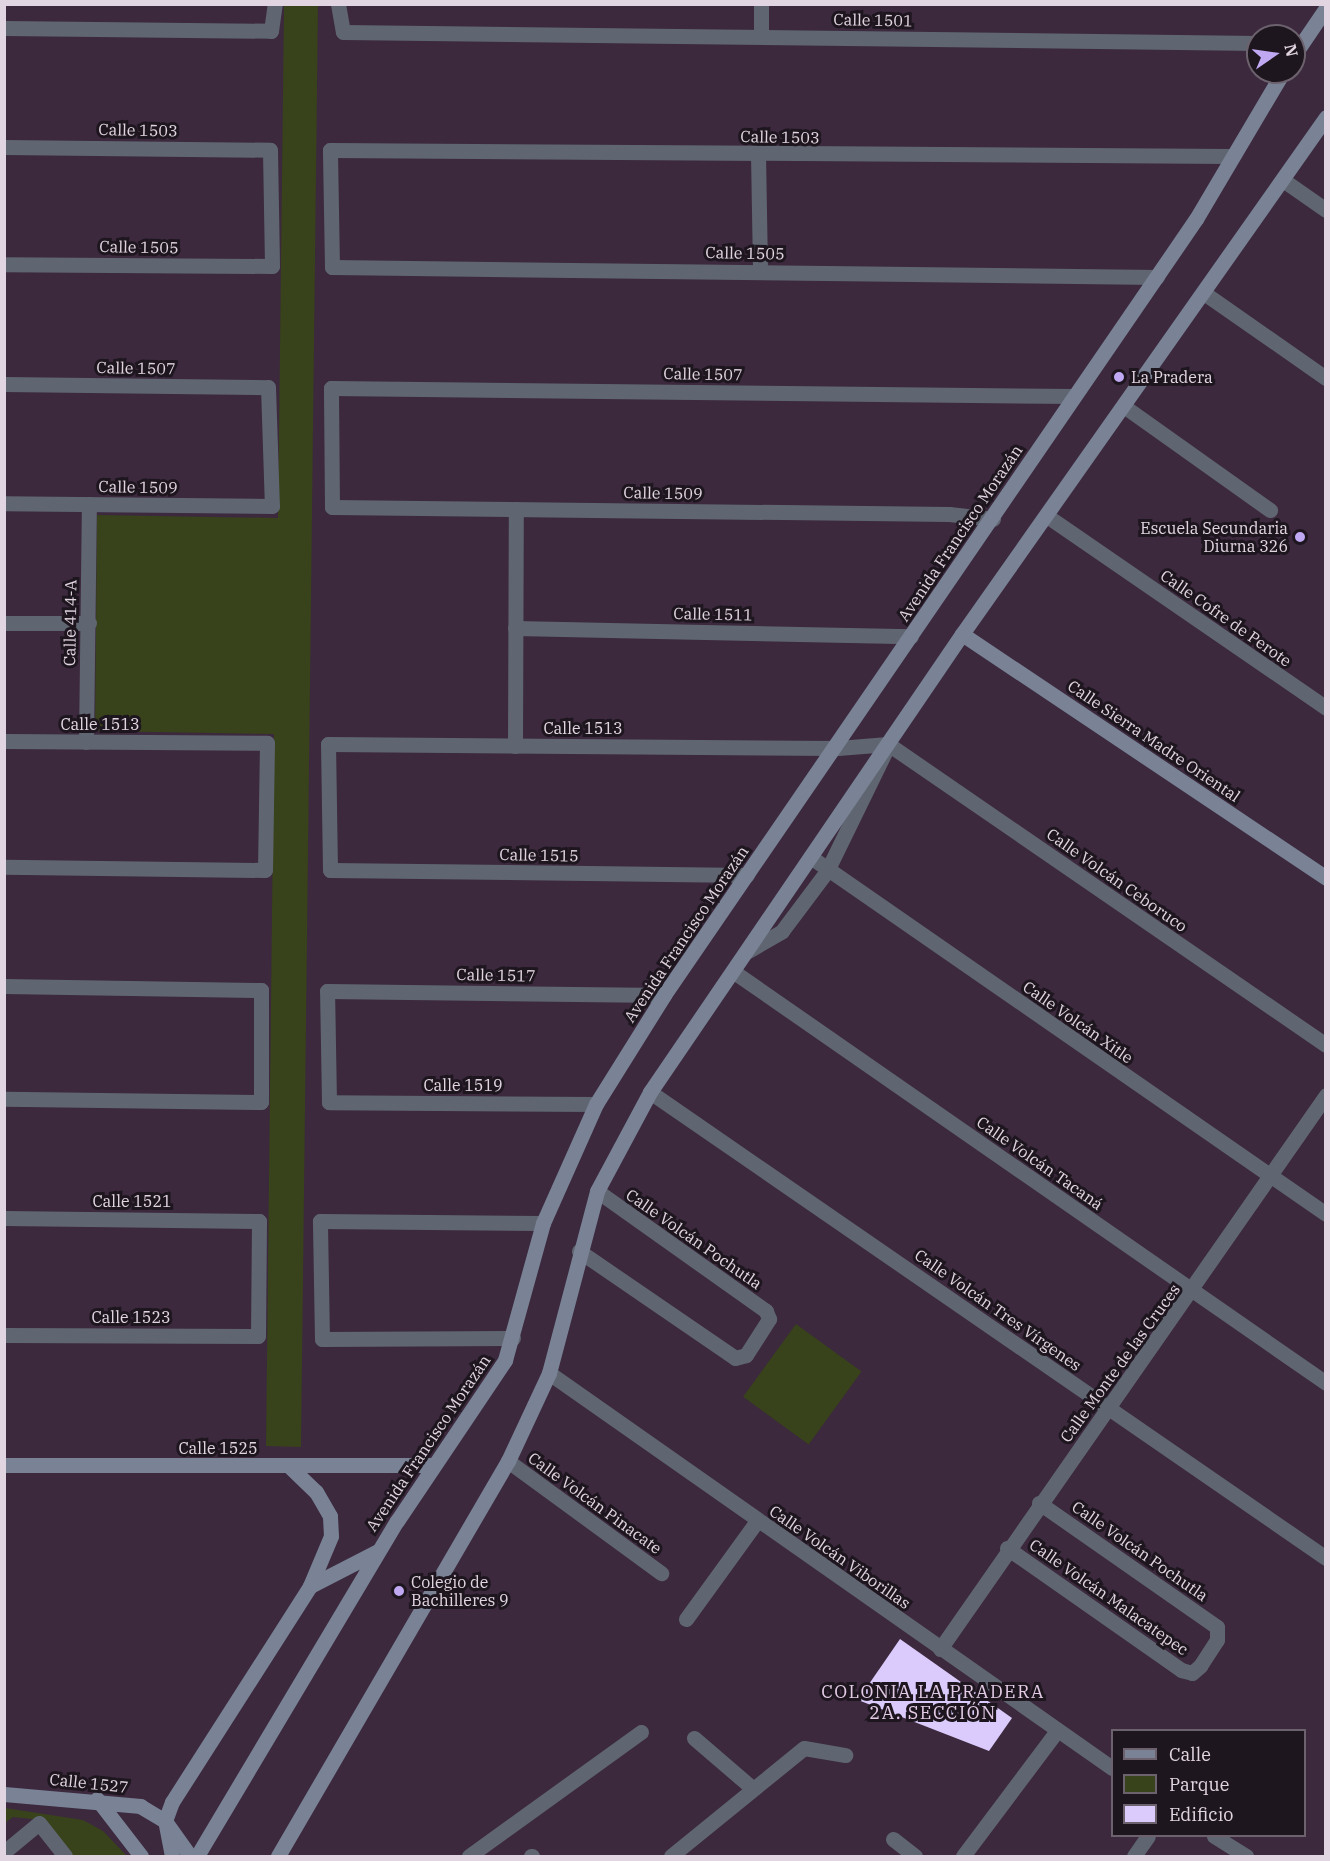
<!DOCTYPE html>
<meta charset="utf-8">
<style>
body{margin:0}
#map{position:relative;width:1330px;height:1861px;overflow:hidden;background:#3c293e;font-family:"IBM Plex Serif",serif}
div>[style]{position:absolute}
.green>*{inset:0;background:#38421b;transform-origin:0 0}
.building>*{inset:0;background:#dbcbfc}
.street>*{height:15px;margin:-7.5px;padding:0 7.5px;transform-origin:7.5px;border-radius:7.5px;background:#5f6671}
.secondary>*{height:15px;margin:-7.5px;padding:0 7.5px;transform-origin:7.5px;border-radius:7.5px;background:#798395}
.dots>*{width:16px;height:16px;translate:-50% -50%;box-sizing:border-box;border:3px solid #1e161f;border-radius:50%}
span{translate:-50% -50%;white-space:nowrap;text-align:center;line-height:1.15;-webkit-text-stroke:6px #1e161f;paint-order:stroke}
.street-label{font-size:16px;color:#e1d5e2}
.poi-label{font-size:16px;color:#e1d5e2}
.left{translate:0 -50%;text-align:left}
.right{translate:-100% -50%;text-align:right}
.neighbourhood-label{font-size:18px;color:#e3cae5;letter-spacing:1.5px}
.frame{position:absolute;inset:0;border:6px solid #e1d5e2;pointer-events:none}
.legend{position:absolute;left:1111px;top:1729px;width:195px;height:108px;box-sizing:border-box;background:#1e161f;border:2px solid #6c626d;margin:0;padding:8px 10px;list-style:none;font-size:18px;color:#e1d5e2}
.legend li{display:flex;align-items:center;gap:12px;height:30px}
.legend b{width:30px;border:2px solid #6c626d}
.north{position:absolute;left:1246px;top:24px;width:60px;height:60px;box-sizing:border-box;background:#1e161f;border:2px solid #6c626d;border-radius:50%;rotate:77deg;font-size:16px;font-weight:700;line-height:24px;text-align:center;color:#e1d5e2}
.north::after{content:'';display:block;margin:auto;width:21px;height:27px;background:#c0a8f3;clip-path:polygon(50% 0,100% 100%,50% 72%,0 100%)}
</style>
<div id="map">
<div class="green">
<i style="clip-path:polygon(284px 5px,318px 5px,301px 1447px,266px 1446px,274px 734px,95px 731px,97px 515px,278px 518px)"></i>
<i style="left:796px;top:1324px;width:81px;height:90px;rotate:36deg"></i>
<i style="clip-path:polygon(5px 1808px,83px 1820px,103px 1831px,127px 1856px,71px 1856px,43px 1820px,13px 1817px,5px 1823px)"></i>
</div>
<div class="building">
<i style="clip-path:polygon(900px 1639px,1012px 1718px,989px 1751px,858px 1700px)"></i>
</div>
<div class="street">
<i style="left:338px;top:4px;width:28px;rotate:80deg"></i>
<i style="left:343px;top:32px;width:915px;rotate:0.69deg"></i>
<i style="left:4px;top:28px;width:267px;rotate:0.6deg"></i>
<i style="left:271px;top:31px;width:27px;rotate:-82deg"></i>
<i style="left:761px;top:36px;width:32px;rotate:-90deg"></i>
<i style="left:4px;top:147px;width:266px;rotate:0.6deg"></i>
<i style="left:270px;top:150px;width:116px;rotate:89deg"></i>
<i style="left:272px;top:266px;width:268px;rotate:-179.6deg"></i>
<i style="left:758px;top:154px;width:117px;rotate:89deg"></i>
<i style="left:1283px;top:180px;width:52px;rotate:34.9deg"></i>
<i style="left:1157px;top:277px;width:825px;rotate:-179.31deg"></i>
<i style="left:332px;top:267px;width:117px;rotate:-91deg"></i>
<i style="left:330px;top:150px;width:900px;rotate:0.38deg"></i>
<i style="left:1204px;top:293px;width:149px;rotate:34.9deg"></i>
<i style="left:4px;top:384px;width:264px;rotate:0.7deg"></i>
<i style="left:268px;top:387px;width:119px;rotate:88.1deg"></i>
<i style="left:272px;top:506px;width:268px;rotate:-179.4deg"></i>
<i style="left:1125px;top:407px;width:178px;rotate:35.4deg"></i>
<i style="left:1047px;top:516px;width:339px;rotate:34.5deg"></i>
<i style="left:993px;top:519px;width:44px;rotate:-173.5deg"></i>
<i style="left:949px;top:514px;width:617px;rotate:-179.35deg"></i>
<i style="left:332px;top:507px;width:119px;rotate:-90.5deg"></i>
<i style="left:331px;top:388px;width:743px;rotate:0.62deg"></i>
<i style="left:4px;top:623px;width:85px"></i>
<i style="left:515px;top:628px;width:396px;rotate:1.2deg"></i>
<i style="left:4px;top:741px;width:263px;rotate:0.4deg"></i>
<i style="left:267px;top:743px;width:127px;rotate:90.9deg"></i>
<i style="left:265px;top:870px;width:261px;rotate:-179.3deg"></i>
<i style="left:86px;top:742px;width:238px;rotate:-89.3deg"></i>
<i style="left:888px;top:744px;width:531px;rotate:34.5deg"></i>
<i style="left:515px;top:746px;width:237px;rotate:-89.8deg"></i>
<i style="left:812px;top:858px;width:625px;rotate:34.71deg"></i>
<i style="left:747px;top:875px;width:417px;rotate:-179.3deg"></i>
<i style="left:330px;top:870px;width:126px;rotate:-90.9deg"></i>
<i style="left:328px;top:744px;width:510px;rotate:0.45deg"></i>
<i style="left:838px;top:748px;width:50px;rotate:-4.6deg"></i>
<i style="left:748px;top:951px;width:39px;rotate:-30deg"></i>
<i style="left:782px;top:931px;width:75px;rotate:-53.1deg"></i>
<i style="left:827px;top:871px;width:135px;rotate:-64deg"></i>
<i style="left:734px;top:972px;width:721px;rotate:34.77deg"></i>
<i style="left:4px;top:986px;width:257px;rotate:0.9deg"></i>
<i style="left:261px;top:990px;width:112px;rotate:90deg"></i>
<i style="left:261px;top:1102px;width:257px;rotate:-179.3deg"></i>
<i style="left:650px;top:1092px;width:821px;rotate:34.58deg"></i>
<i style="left:596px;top:1104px;width:267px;rotate:-179.6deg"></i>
<i style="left:329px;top:1102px;width:111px;rotate:-91deg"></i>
<i style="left:327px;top:991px;width:337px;rotate:0.7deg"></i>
<i style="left:4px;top:1218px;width:255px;rotate:0.7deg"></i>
<i style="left:259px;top:1221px;width:115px;rotate:90.5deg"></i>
<i style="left:258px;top:1336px;width:254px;rotate:-179.8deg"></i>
<i style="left:579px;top:1251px;width:189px;rotate:34.4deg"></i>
<i style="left:735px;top:1358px;width:11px;rotate:-15deg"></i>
<i style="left:746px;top:1355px;width:43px;rotate:-57.4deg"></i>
<i style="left:769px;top:1319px;width:9px;rotate:-111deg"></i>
<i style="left:766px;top:1311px;width:207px;rotate:-144.6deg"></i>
<i style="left:513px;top:1338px;width:191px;rotate:179.7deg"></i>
<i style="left:322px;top:1339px;width:118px;rotate:-91deg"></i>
<i style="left:320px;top:1221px;width:223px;rotate:0.5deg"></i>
<i style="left:549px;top:1373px;width:688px;rotate:35.05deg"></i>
<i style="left:508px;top:1461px;width:190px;rotate:36.2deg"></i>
<i style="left:1007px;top:1548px;width:213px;rotate:35deg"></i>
<i style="left:1181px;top:1670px;width:11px;rotate:15deg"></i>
<i style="left:1192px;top:1673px;width:11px;rotate:-41deg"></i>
<i style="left:1200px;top:1666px;width:31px;rotate:-57deg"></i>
<i style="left:1217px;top:1640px;width:13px;rotate:-90deg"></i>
<i style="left:1217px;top:1627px;width:217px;rotate:-145.1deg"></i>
<i style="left:686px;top:1619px;width:121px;rotate:-54.1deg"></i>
<i style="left:940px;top:1649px;width:675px;rotate:-55.13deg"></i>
<i style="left:694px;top:1738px;width:75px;rotate:40.7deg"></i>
<i style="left:1214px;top:1836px;width:38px;rotate:32deg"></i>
<i style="left:893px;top:1839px;width:28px;rotate:38deg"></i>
<i style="left:4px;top:1852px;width:45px;rotate:-39.6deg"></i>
<i style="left:39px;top:1823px;width:42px;rotate:51.8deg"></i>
<i style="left:469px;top:1856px;width:212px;rotate:-35.8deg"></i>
<i style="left:531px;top:1856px;width:1px"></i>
<i style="left:671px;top:1856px;width:171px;rotate:-39.1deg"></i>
<i style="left:804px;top:1748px;width:42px;rotate:9.7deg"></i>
<i style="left:963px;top:1856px;width:156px;rotate:-53.1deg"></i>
<i style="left:1134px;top:1856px;width:24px;rotate:-55deg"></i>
</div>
<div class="secondary">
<i style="left:1294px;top:55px;width:57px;rotate:-55.8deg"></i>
<i style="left:962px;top:634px;width:438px;rotate:33.8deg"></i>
<i style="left:4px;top:1465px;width:428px"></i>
<i style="left:310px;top:1586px;width:76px;rotate:-27.2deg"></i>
<i style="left:4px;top:1794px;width:137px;rotate:5deg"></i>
<i style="left:140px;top:1806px;width:29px;rotate:31deg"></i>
<i style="left:165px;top:1821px;width:43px;rotate:54.5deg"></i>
<i style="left:97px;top:1799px;width:72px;rotate:52.3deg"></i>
<i style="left:172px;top:1856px;width:36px;rotate:-101deg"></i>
<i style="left:165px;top:1821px;width:20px;rotate:-70deg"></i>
<i style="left:172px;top:1802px;width:256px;rotate:-57.4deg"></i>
<i style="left:310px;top:1586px;width:54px;rotate:-67.2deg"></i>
<i style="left:331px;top:1536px;width:20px;rotate:-93deg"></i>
<i style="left:330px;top:1516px;width:28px;rotate:-120deg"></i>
<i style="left:316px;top:1492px;width:37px;rotate:-136deg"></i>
<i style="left:197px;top:1856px;width:390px;rotate:-59.2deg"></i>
<i style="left:397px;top:1521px;width:194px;rotate:-56.1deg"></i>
<i style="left:505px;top:1360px;width:142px;rotate:-74.5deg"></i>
<i style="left:543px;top:1223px;width:130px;rotate:-66deg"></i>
<i style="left:596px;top:1104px;width:128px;rotate:-58deg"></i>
<i style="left:664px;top:995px;width:941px;rotate:-55.57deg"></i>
<i style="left:1196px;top:219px;width:171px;rotate:-59.4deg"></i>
<i style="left:278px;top:1856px;width:457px;rotate:-59.8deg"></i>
<i style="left:508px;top:1461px;width:97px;rotate:-65deg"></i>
<i style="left:549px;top:1373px;width:188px;rotate:-75.2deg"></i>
<i style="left:597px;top:1191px;width:112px;rotate:-61.8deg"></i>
<i style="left:650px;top:1092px;width:554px;rotate:-55.74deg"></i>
<i style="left:962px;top:634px;width:632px;rotate:-54.85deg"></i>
</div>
<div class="dots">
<i style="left:1119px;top:377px;background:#c0a8f3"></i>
<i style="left:1300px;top:537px;background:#c0a8f3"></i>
<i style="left:399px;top:1591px;background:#c0a8f3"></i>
</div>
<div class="street-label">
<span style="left:873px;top:20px;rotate:1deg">Calle 1501</span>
<span style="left:138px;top:130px;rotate:1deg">Calle 1503</span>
<span style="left:780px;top:137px;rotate:1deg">Calle 1503</span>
<span style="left:139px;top:247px;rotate:1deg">Calle 1505</span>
<span style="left:745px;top:253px;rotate:1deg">Calle 1505</span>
<span style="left:136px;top:368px;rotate:1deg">Calle 1507</span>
<span style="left:703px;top:374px;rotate:1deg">Calle 1507</span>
<span style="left:138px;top:487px;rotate:1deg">Calle 1509</span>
<span style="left:663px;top:493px;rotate:1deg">Calle 1509</span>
<span style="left:960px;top:533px;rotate:-56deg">Avenida Francisco Morazán</span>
<span style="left:713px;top:614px;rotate:1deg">Calle 1511</span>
<span style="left:1226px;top:618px;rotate:35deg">Calle Cofre de Perote</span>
<span style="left:70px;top:623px;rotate:-89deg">Calle 414-A</span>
<span style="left:100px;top:724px">Calle 1513</span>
<span style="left:583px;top:728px">Calle 1513</span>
<span style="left:1154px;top:741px;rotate:34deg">Calle Sierra Madre Oriental</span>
<span style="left:539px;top:855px;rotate:1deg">Calle 1515</span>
<span style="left:1117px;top:880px;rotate:35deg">Calle Volcán Ceboruco</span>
<span style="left:686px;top:934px;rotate:-56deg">Avenida Francisco Morazán</span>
<span style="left:496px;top:975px;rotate:1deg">Calle 1517</span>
<span style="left:1078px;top:1022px;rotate:35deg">Calle Volcán Xitle</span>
<span style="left:463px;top:1085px">Calle 1519</span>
<span style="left:1040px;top:1163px;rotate:35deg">Calle Volcán Tacaná</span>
<span style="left:132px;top:1201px">Calle 1521</span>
<span style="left:694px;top:1239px;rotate:35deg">Calle Volcán Pochutla</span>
<span style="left:998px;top:1310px;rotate:35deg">Calle Volcán Tres Vírgenes</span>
<span style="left:131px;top:1317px">Calle 1523</span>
<span style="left:1120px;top:1363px;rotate:-54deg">Calle Monte de las Cruces</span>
<span style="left:428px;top:1443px;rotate:-56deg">Avenida Francisco Morazán</span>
<span style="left:218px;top:1448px">Calle 1525</span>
<span style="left:595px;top:1503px;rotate:36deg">Calle Volcán Pinacate</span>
<span style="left:1140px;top:1551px;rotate:35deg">Calle Volcán Pochutla</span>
<span style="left:840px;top:1557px;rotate:35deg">Calle Volcán Viborillas</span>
<span style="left:1109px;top:1597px;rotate:35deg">Calle Volcán Malacatepec</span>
<span style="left:89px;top:1783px;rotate:6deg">Calle 1527</span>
</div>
<div class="poi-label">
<span class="left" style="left:1131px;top:377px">La Pradera</span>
<span class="right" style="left:1288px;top:537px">Escuela Secundaria<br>Diurna 326</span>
<span class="left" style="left:411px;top:1591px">Colegio de<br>Bachilleres 9</span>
</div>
<div class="neighbourhood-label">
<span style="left:933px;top:1703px">COLONIA LA PRADERA<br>2A. SECCIÓN</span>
</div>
<div class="frame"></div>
<ul class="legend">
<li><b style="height:8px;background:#798395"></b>Calle</li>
<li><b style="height:16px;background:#38421b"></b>Parque</li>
<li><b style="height:16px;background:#dbcbfc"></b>Edificio</li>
</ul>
<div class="north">N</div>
</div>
